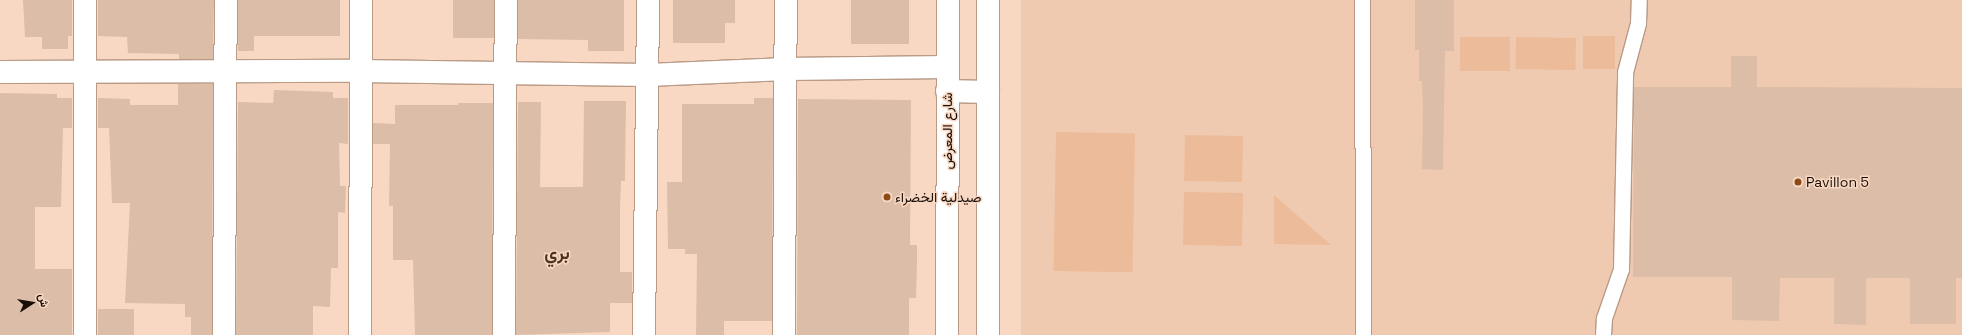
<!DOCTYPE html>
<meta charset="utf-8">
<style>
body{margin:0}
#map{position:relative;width:1962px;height:335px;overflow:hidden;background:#f8d8c3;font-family:"Space Grotesk",Vazirmatn,sans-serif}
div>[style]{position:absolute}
.built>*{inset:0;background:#f0cab0;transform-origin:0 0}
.green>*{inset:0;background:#ecbb99;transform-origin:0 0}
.building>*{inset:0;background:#dcbda8;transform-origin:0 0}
.roads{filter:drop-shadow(1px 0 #b89a86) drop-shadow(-1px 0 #b89a86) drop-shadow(0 1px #b89a86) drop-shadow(0 -1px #b89a86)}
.service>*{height:15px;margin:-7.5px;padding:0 7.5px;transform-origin:7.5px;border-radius:7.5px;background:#fff}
.minor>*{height:22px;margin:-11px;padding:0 11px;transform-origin:11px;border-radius:11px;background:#fff}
.secondary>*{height:22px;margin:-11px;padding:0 11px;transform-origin:11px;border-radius:11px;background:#fff}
.dots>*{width:11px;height:11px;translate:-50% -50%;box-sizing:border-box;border:2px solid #f8d8c3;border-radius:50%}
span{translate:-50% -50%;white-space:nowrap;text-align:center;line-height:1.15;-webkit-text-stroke:3px #f8d8c3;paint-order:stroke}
.street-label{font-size:14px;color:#190e07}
.poi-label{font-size:14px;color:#190e07}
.left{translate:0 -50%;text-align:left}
.district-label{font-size:18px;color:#4e3523;font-weight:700}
.north{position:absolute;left:12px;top:283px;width:40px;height:40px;-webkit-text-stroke:3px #f8d8c3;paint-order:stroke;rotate:78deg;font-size:11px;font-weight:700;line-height:16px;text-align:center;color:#190e07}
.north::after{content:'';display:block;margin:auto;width:14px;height:18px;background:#190e07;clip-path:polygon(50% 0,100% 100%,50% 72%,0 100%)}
</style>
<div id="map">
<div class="built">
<i style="left:1021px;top:0;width:941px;height:335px"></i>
</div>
<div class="green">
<i style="left:1583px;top:36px;width:32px;height:33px"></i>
<i style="left:1460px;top:37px;width:50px;height:34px"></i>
<i style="left:1516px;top:37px;width:60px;height:32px;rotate:1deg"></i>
<i style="left:1056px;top:132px;width:79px;height:139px;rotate:1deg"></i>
<i style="left:1185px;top:135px;width:58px;height:46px;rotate:1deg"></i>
<i style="left:1184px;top:192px;width:59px;height:53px;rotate:1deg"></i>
<i style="clip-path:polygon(1274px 195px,1331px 245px,1274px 244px)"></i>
</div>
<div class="building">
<i style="clip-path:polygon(23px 0,72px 0,72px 36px,68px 36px,68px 49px,42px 49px,42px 37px,25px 37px)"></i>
<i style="clip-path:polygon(98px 0,214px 0,213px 59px,179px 59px,179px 54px,128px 53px,127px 37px,98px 36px)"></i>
<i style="clip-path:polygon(238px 0,340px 0,340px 36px,254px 36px,254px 51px,238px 51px)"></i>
<i style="left:453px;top:0;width:41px;height:38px"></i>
<i style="clip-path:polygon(518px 0,624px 0,624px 51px,588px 51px,588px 40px,518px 39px)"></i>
<i style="clip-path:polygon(673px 0,735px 0,735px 23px,725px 23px,725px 43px,673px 43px)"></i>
<i style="left:851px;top:0;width:58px;height:44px"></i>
<i style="clip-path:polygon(1415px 0,1454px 0,1454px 51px,1445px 51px,1443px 170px,1422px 169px,1423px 106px,1422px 81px,1419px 81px,1419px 50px,1415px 50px)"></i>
<i style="clip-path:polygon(1731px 56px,1757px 56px,1757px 87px,1962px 88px,1962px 278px,1956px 278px,1956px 324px,1910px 324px,1910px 278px,1866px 278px,1866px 325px,1834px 324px,1834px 278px,1780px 278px,1779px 321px,1732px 320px,1732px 277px,1633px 277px,1634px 87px,1731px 87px)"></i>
<i style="clip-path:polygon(178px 84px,213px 84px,212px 335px,191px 335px,191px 317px,185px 317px,185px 304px,125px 303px,130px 203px,112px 203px,109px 128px,98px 128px,98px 98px,130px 99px,130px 105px,178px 105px)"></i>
<i style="clip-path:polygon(274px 90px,333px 92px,333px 98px,348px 98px,348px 144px,339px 143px,340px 186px,346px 186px,345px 213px,338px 212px,338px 268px,331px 268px,330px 307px,313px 306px,313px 335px,236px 335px,238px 102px,273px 103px)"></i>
<i style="clip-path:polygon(0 93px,57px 94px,57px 98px,72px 98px,72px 128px,63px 128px,61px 207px,35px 207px,35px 269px,72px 269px,72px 335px,0 335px)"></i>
<i style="clip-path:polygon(754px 98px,773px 98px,772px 321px,724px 321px,724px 335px,696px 335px,697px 254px,685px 254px,685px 249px,668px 249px,667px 182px,682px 182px,682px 104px,754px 104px)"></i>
<i style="clip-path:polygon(798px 99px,911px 100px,910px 245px,917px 245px,917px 264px,916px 298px,909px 298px,909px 335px,797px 335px)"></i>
<i style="clip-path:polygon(584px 101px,626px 101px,625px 181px,621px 181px,620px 207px,620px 272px,632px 272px,632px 303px,610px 303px,610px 332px,516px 335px,518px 102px,541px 102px,540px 187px,583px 187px)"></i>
<i style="clip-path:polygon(458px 103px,493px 103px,492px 335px,415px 335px,413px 260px,393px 260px,393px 206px,389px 206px,390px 144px,373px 144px,373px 123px,395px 124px,395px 105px,458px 105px)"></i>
<i style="left:98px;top:309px;width:36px;height:26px"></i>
</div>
<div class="roads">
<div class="service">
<i style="left:1362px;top:0;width:335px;rotate:89.8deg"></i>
<i style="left:1603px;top:335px;width:17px;rotate:-87deg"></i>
<i style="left:1604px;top:318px;width:52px;rotate:-70.9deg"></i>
<i style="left:1621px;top:269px;width:197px;rotate:-88.8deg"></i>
<i style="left:1625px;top:72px;width:51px;rotate:-75.1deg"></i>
<i style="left:1638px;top:23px;width:23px;rotate:-88deg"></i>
</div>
<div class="minor">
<i style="left:85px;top:0;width:335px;rotate:90deg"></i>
<i style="left:0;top:72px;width:359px;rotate:-0.2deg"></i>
<i style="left:359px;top:71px;width:289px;rotate:0.8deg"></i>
<i style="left:648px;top:75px;width:138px;rotate:-2.5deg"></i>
<i style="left:786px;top:69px;width:161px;rotate:-0.7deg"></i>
<i style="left:224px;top:335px;width:335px;rotate:-89.7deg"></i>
<i style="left:360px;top:335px;width:335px;rotate:-89.8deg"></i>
<i style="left:504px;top:335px;width:335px;rotate:-89.7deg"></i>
<i style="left:644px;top:335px;width:335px;rotate:-89.3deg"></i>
<i style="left:784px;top:335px;width:335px;rotate:-89.7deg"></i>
</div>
<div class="secondary">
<i style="left:988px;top:0;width:335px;rotate:90deg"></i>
<i style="left:947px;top:91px;width:41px;rotate:1.4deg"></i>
<i style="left:947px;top:335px;width:335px;rotate:-89.8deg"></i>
</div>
</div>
<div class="dots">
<i style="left:1798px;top:182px;background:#8b4b13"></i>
<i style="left:887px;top:197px;background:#8b4b13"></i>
</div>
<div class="street-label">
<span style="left:947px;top:131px;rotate:-90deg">شارع المعرض</span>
</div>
<div class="poi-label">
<span class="left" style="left:1806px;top:182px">Pavillon 5</span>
<span class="left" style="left:895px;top:197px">صيدلية الخضراء</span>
</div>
<div class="district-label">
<span style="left:557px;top:253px">بري</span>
</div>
<div class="north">ش</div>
</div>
